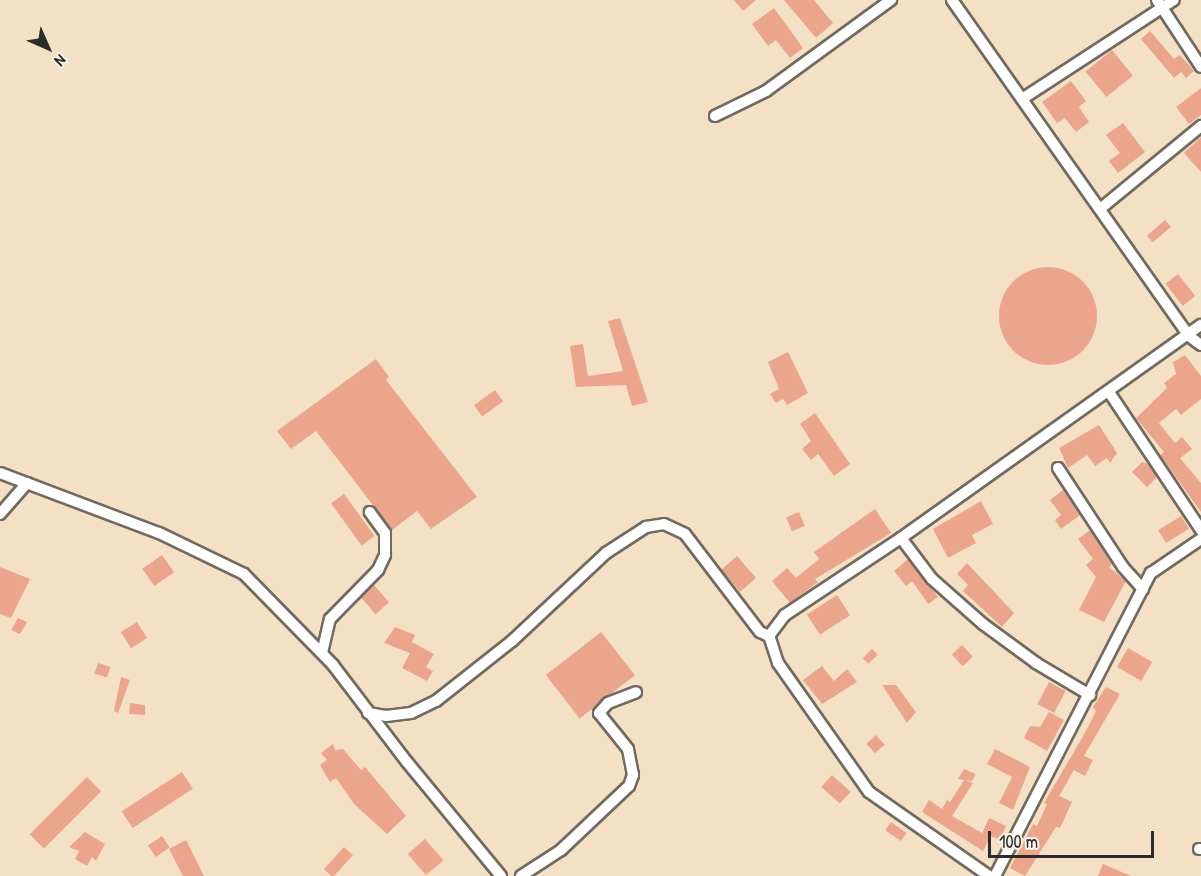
<!DOCTYPE html>
<style>
body{margin:0}
#map{position:relative;width:1201px;height:876px;overflow:hidden;background:#f4e0c5;font-family:"Patrick Hand",sans-serif}
div>[style]{position:absolute}
.building>*{inset:0;background:#eca58d;transform-origin:0 0}
.round{border-radius:50%}
.roads{filter:drop-shadow(2px 0 #716a61) drop-shadow(-2px 0 #716a61) drop-shadow(0 2px #716a61) drop-shadow(0 -2px #716a61)}
.minor>*{height:10px;margin:-5px;padding:0 5px;transform-origin:5px;border-radius:5px;background:#fff}
span{translate:-50% -50%;white-space:nowrap;text-align:center;line-height:1.15;-webkit-text-stroke:5px #f7f3e8;paint-order:stroke}
.north{position:absolute;left:18px;top:18px;width:60px;height:60px;-webkit-text-stroke:4px #f7f3e8;paint-order:stroke;rotate:135deg;font-size:16px;font-weight:700;line-height:24px;text-align:center;color:#2b2b2b}
.north::after{content:'';display:block;margin:auto;width:21px;height:27px;background:#2b2b2b;clip-path:polygon(50% 0,100% 100%,50% 72%,0 100%)}
.scale{position:absolute;left:988px;top:831px;width:166px;height:27px;box-sizing:border-box;border:3px solid #2b2b2b;border-top:0;padding-left:8px;font-size:18px;line-height:21px;white-space:nowrap;color:#2b2b2b;-webkit-text-stroke:4px #f7f3e8;paint-order:stroke}
</style>
<div id="map">
<div class="building">
<i style="clip-path:polygon(734px 0,756px 0,743px 11px)"></i>
<i style="clip-path:polygon(784px 0,814px 0,833px 23px,816px 38px)"></i>
<i style="clip-path:polygon(774px 8px,803px 48px,790px 58px,776px 40px,768px 46px,752px 24px)"></i>
<i style="clip-path:polygon(1150px 31px,1174px 59px,1180px 55px,1194px 71px,1186px 78px,1181px 72px,1174px 78px,1141px 39px)"></i>
<i style="left:1112px;top:50px;width:33px;height:34px;rotate:51deg"></i>
<i style="clip-path:polygon(1071px 81px,1086px 101px,1079px 107px,1089px 122px,1076px 132px,1065px 118px,1057px 123px,1042px 102px)"></i>
<i style="clip-path:polygon(1201px 88px,1201px 115px,1189px 124px,1176px 107px)"></i>
<i style="clip-path:polygon(1123px 123px,1145px 152px,1118px 173px,1109px 161px,1120px 153px,1106px 135px)"></i>
<i style="clip-path:polygon(1201px 137px,1201px 172px,1184px 153px)"></i>
<i style="left:1165px;top:220px;width:9px;height:24px;rotate:49deg"></i>
<i class="round" style="left:999px;top:267px;width:98px;height:98px"></i>
<i style="left:1178px;top:274px;width:28px;height:16px;rotate:52deg"></i>
<i style="clip-path:polygon(620px 318px,648px 402px,632px 406px,626px 385px,576px 387px,570px 346px,583px 344px,588px 376px,623px 371px,608px 321px)"></i>
<i style="clip-path:polygon(788px 352px,808px 393px,787px 405px,783px 399px,776px 403px,770px 394px,779px 389px,768px 362px)"></i>
<i style="clip-path:polygon(1185px 355px,1201px 376px,1201px 399px,1181px 415px,1176px 409px,1159px 423px,1175px 443px,1182px 437px,1192px 449px,1180px 458px,1201px 483px,1201px 512px,1160px 455px,1164px 452px,1136px 418px,1167px 388px,1164px 383px,1176px 374px,1173px 362px)"></i>
<i style="clip-path:polygon(376px 359px,389px 377px,386px 380px,477px 497px,431px 529px,417px 511px,392px 530px,316px 431px,291px 449px,277px 431px)"></i>
<i style="left:495px;top:390px;width:14px;height:26px;rotate:54deg"></i>
<i style="clip-path:polygon(815px 413px,850px 464px,834px 476px,818px 454px,811px 460px,802px 449px,811px 441px,800px 424px)"></i>
<i style="clip-path:polygon(1099px 425px,1117px 453px,1110px 463px,1107px 458px,1095px 466px,1087px 455px,1068px 468px,1059px 448px)"></i>
<i style="clip-path:polygon(1142px 462px,1148px 464px,1157px 477px,1147px 487px,1132px 472px)"></i>
<i style="clip-path:polygon(1063px 490px,1080px 515px,1061px 529px,1055px 520px,1061px 515px,1050px 500px)"></i>
<i style="left:344px;top:494px;width:52px;height:16px;rotate:54deg"></i>
<i style="clip-path:polygon(981px 501px,993px 524px,972px 535px,976px 543px,948px 558px,933px 529px)"></i>
<i style="clip-path:polygon(875px 509px,891px 533px,815px 579px,818px 582px,790px 603px,772px 581px,787px 568px,796px 578px,819px 559px,814px 552px)"></i>
<i style="left:799px;top:512px;width:15px;height:14px;rotate:67deg"></i>
<i style="left:1181px;top:516px;width:15px;height:27px;rotate:58deg"></i>
<i style="clip-path:polygon(1090px 530px,1112px 564px,1109px 567px,1126px 581px,1104px 622px,1079px 610px,1096px 577px,1086px 565px,1093px 559px,1078px 539px)"></i>
<i style="left:162px;top:555px;width:21px;height:24px;rotate:55deg"></i>
<i style="left:737px;top:556px;width:29px;height:21px;rotate:49deg"></i>
<i style="clip-path:polygon(908px 559px,938px 597px,928px 604px,912px 581px,906px 586px,894px 571px)"></i>
<i style="clip-path:polygon(967px 563px,1014px 613px,1002px 627px,963px 591px,968px 585px,957px 574px)"></i>
<i style="clip-path:polygon(0 567px,30px 579px,11px 618px,0 614px)"></i>
<i style="left:374px;top:585px;width:23px;height:18px;rotate:49deg"></i>
<i style="left:837px;top:595px;width:24px;height:36px;rotate:57deg"></i>
<i style="clip-path:polygon(18px 618px,27px 622px,20px 634px,11px 630px)"></i>
<i style="left:137px;top:622px;width:19px;height:19px;rotate:58deg"></i>
<i style="clip-path:polygon(395px 627px,415px 635px,412px 642px,434px 654px,426px 667px,433px 671px,427px 681px,402px 668px,410px 653px,384px 643px)"></i>
<i style="left:601px;top:632px;width:55px;height:70px;rotate:52deg"></i>
<i style="left:962px;top:645px;width:16px;height:14px;rotate:47deg"></i>
<i style="left:1128px;top:648px;width:28px;height:22px;rotate:30deg"></i>
<i style="left:872px;top:649px;width:8px;height:13px;rotate:45deg"></i>
<i style="left:98px;top:663px;width:13px;height:11px;rotate:18deg"></i>
<i style="clip-path:polygon(822px 666px,834px 681px,847px 669px,857px 682px,822px 704px,803px 680px)"></i>
<i style="clip-path:polygon(121px 677px,130px 680px,118px 713px,114px 711px)"></i>
<i style="left:1049px;top:682px;width:19px;height:25px;rotate:28deg"></i>
<i style="clip-path:polygon(882px 685px,896px 685px,916px 712px,907px 723px)"></i>
<i style="clip-path:polygon(1106px 687px,1120px 694px,1084px 756px,1093px 760px,1085px 776px,1074px 770px,1059px 796px,1072px 802px,1060px 828px,1056px 827px,1025px 876px,1010px 868px,1033px 824px,1037px 826px,1047px 804px,1044px 803px,1086px 731px,1096px 711px,1093px 707px)"></i>
<i style="clip-path:polygon(130px 703px,145px 705px,145px 715px,129px 714px)"></i>
<i style="clip-path:polygon(1049px 712px,1064px 720px,1047px 751px,1024px 738px,1030px 726px,1040px 727px)"></i>
<i style="left:876px;top:735px;width:13px;height:13px;rotate:48deg"></i>
<i style="clip-path:polygon(333px 744px,335px 750px,343px 749px,361px 770px,365px 767px,406px 816px,387px 834px,354px 804px,336px 778px,330px 782px,320px 765px,327px 760px,321px 753px)"></i>
<i style="clip-path:polygon(995px 749px,1030px 767px,1013px 810px,999px 803px,1012px 777px,987px 764px)"></i>
<i style="clip-path:polygon(964px 769px,976px 774px,972px 781px,966px 780px,973px 783px,952px 816px,982px 833px,989px 818px,1006px 826px,1000px 840px,991px 836px,983px 851px,922px 812px,929px 800px,942px 809px,947px 800px,950px 802px,964px 780px,958px 779px)"></i>
<i style="left:182px;top:772px;width:20px;height:72px;rotate:57deg"></i>
<i style="left:832px;top:775px;width:25px;height:16px;rotate:42deg"></i>
<i style="left:87px;top:777px;width:20px;height:81px;rotate:45deg"></i>
<i style="left:891px;top:822px;width:19px;height:10px;rotate:35deg"></i>
<i style="clip-path:polygon(85px 832px,105px 844px,96px 861px,92px 857px,87px 866px,75px 859px,79px 851px,69px 847px)"></i>
<i style="left:162px;top:836px;width:14px;height:17px;rotate:56deg"></i>
<i style="left:425px;top:839px;width:28px;height:23px;rotate:49deg"></i>
<i style="clip-path:polygon(186px 840px,204px 876px,183px 876px,169px 849px)"></i>
<i style="left:344px;top:847px;width:12px;height:30px;rotate:42deg"></i>
<i style="clip-path:polygon(1103px 864px,1131px 876px,1098px 876px)"></i>
</div>
<div class="roads">
<div class="minor">
<i style="left:952px;top:0;width:411px;rotate:54.8deg"></i>
<i style="left:1189px;top:336px;width:15px;rotate:37deg"></i>
<i style="left:1157px;top:0;width:80px;rotate:56.7deg"></i>
<i style="left:1022px;top:99px;width:181px;rotate:-33.1deg"></i>
<i style="left:715px;top:116px;width:57px;rotate:-26.1deg"></i>
<i style="left:766px;top:91px;width:155px;rotate:-36.1deg"></i>
<i style="left:1100px;top:209px;width:131px;rotate:-39.4deg"></i>
<i style="left:1109px;top:392px;width:166px;rotate:56.3deg"></i>
<i style="left:1058px;top:468px;width:118px;rotate:56.7deg"></i>
<i style="left:1123px;top:567px;width:30px;rotate:48deg"></i>
<i style="left:0;top:473px;width:170px;rotate:20.7deg"></i>
<i style="left:159px;top:533px;width:94px;rotate:25.8deg"></i>
<i style="left:244px;top:574px;width:127px;rotate:45.6deg"></i>
<i style="left:333px;top:665px;width:122px;rotate:52.7deg"></i>
<i style="left:407px;top:762px;width:148px;rotate:50.5deg"></i>
<i style="left:0;top:514px;width:41px;rotate:-48.9deg"></i>
<i style="left:901px;top:538px;width:51px;rotate:52.9deg"></i>
<i style="left:932px;top:579px;width:68px;rotate:41.4deg"></i>
<i style="left:983px;top:624px;width:66px;rotate:36.3deg"></i>
<i style="left:1036px;top:663px;width:63px;rotate:30.7deg"></i>
<i style="left:322px;top:653px;width:35px;rotate:-77deg"></i>
<i style="left:330px;top:619px;width:69px;rotate:-45.6deg"></i>
<i style="left:378px;top:570px;width:17px;rotate:-65deg"></i>
<i style="left:385px;top:555px;width:22px;rotate:-90deg"></i>
<i style="left:385px;top:533px;width:26px;rotate:-126deg"></i>
<i style="left:368px;top:713px;width:18px;rotate:9deg"></i>
<i style="left:386px;top:716px;width:25px;rotate:-7deg"></i>
<i style="left:411px;top:713px;width:28px;rotate:-26deg"></i>
<i style="left:436px;top:701px;width:97px;rotate:-38.3deg"></i>
<i style="left:512px;top:641px;width:129px;rotate:-43.1deg"></i>
<i style="left:606px;top:553px;width:48px;rotate:-33deg"></i>
<i style="left:646px;top:527px;width:18px;rotate:-9deg"></i>
<i style="left:664px;top:524px;width:23px;rotate:25deg"></i>
<i style="left:685px;top:534px;width:123px;rotate:52.6deg"></i>
<i style="left:760px;top:632px;width:10px;rotate:24deg"></i>
<i style="left:1199px;top:849px;width:2px"></i>
<i style="left:521px;top:876px;width:48px;rotate:-33deg"></i>
<i style="left:561px;top:850px;width:93px;rotate:-43.3deg"></i>
<i style="left:629px;top:786px;width:12px;rotate:-70deg"></i>
<i style="left:633px;top:775px;width:26px;rotate:-101deg"></i>
<i style="left:628px;top:749px;width:46px;rotate:-128.9deg"></i>
<i style="left:599px;top:713px;width:13px;rotate:-48deg"></i>
<i style="left:608px;top:703px;width:30px;rotate:-21deg"></i>
<i style="left:989px;top:876px;width:146px;rotate:-145deg"></i>
<i style="left:869px;top:792px;width:158px;rotate:-125.2deg"></i>
<i style="left:778px;top:663px;width:28px;rotate:-108deg"></i>
<i style="left:769px;top:636px;width:26px;rotate:-53deg"></i>
<i style="left:785px;top:615px;width:139px;rotate:-33.6deg"></i>
<i style="left:901px;top:538px;width:368px;rotate:-35.4deg"></i>
<i style="left:995px;top:876px;width:341px;rotate:-62.8deg"></i>
<i style="left:1151px;top:573px;width:60px;rotate:-34.2deg"></i>
</div>
</div>
<div class="north">N</div>
<div class="scale">100 m</div>
</div>
